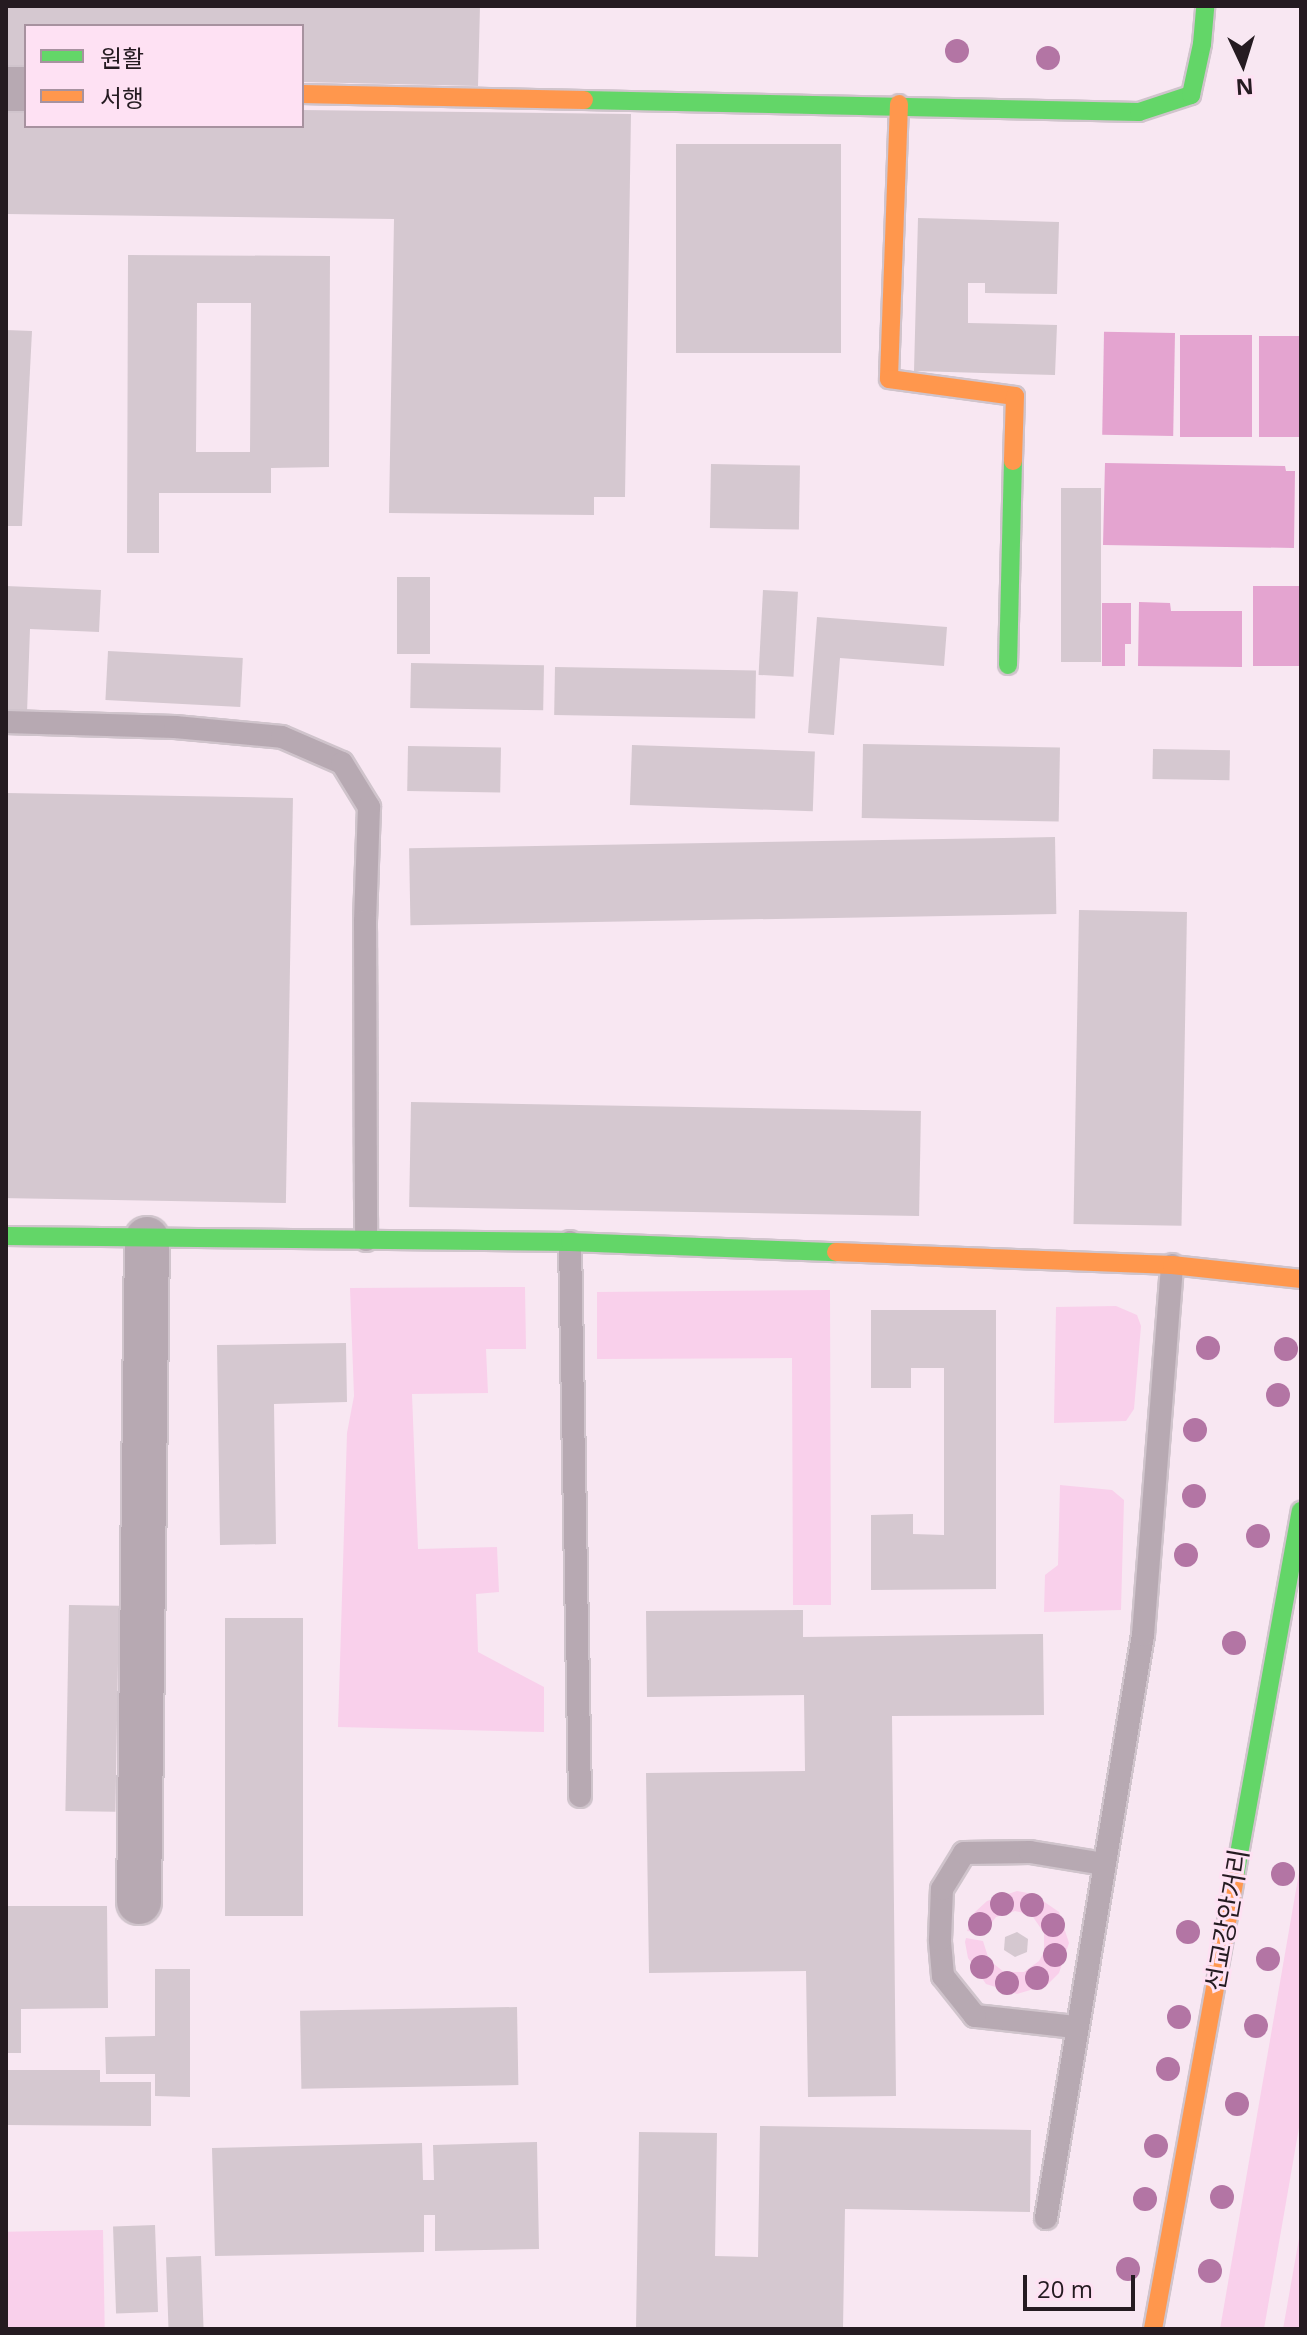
<!DOCTYPE html>
<meta charset="utf-8">
<style>
body{margin:0}
#map{position:relative;width:1307px;height:2335px;overflow:hidden;background:#f8e7f2;font-family:"Open Sans","Noto Sans KR",sans-serif}
div>[style]{position:absolute}
.green>*{inset:0;background:#f9d0eb;transform-origin:0 0}
.water>*{inset:0;background:#e4a4d0;transform-origin:0 0}
.building>*{inset:0;background:#d5c8d0;transform-origin:0 0}
.roads{filter:drop-shadow(2px 0 #d0c4cc) drop-shadow(-2px 0 #d0c4cc) drop-shadow(0 2px #d0c4cc) drop-shadow(0 -2px #d0c4cc)}
.lane>*{height:22px;margin:-11px;padding:0 11px;transform-origin:11px;border-radius:11px;background:#b7a9b2}
.street>*{height:44px;margin:-22px;padding:0 22px;transform-origin:22px;border-radius:22px;background:#b7a9b2}
.fast>*{height:18px;margin:-9px;padding:0 9px;transform-origin:9px;border-radius:9px;background:#63d668}
.slow>*{height:18px;margin:-9px;padding:0 9px;transform-origin:9px;border-radius:9px;background:#ff974d}
.trees>*{width:24px;height:24px;margin:-12px;border-radius:50%;background:#b375a4}
span{translate:-50% -50%;white-space:nowrap;text-align:center;line-height:1.15;-webkit-text-stroke:6px #fee1f3;paint-order:stroke}
.street-label{font-size:26px;color:#251b21}
.frame{position:absolute;inset:0;border:8px solid #251b21;pointer-events:none}
.legend{position:absolute;left:24px;top:24px;width:280px;height:104px;box-sizing:border-box;background:#fee1f3;border:2px solid #a7929f;margin:0;padding:10px 14px;list-style:none;font-size:24px;color:#251b21}
.legend li{display:flex;align-items:center;gap:16px;height:40px}
.legend b{width:40px;border:2px solid #a7929f}
.north{position:absolute;left:1203px;top:24px;width:80px;height:80px;-webkit-text-stroke:6px #fee1f3;paint-order:stroke;rotate:176deg;font-size:22px;font-weight:700;line-height:32px;text-align:center;color:#251b21}
.north::after{content:'';display:block;margin:auto;width:28px;height:36px;background:#251b21;clip-path:polygon(50% 0,100% 100%,50% 72%,0 100%)}
.scale{position:absolute;left:1023px;top:2275px;width:112px;height:36px;box-sizing:border-box;border:4px solid #251b21;border-top:0;padding-left:10px;font-size:24px;line-height:28px;white-space:nowrap;color:#251b21;-webkit-text-stroke:6px #fee1f3;paint-order:stroke}
</style>
<div id="map">
<div class="green">
<i style="clip-path:polygon(525px 1287px,526px 1349px,486px 1349px,488px 1393px,412px 1394px,418px 1549px,497px 1547px,499px 1592px,476px 1594px,478px 1652px,544px 1687px,544px 1732px,338px 1727px,347px 1433px,354px 1396px,350px 1288px)"></i>
<i style="clip-path:polygon(830px 1290px,831px 1605px,793px 1605px,792px 1358px,597px 1359px,597px 1292px)"></i>
<i style="clip-path:polygon(1116px 1306px,1137px 1315px,1141px 1326px,1134px 1409px,1126px 1421px,1054px 1423px,1056px 1307px)"></i>
<i style="clip-path:polygon(1060px 1485px,1112px 1490px,1124px 1500px,1121px 1610px,1044px 1612px,1045px 1575px,1058px 1565px)"></i>
<i style="clip-path:polygon(1301px 1861px,1301px 2116px,1264px 2329px,1220px 2329px)"></i>
<i style="clip-path:polygon(1017px 1891px,1033px 1894px,1059px 1912px,1069px 1943px,1059px 1973px,1047px 1985px,1017px 1994px,986px 1984px,968px 1958px,965px 1942px,966px 1938px,983px 1941px,989px 1960px,1004px 1972px,1024px 1972px,1039px 1961px,1044px 1952px,1044px 1933px,1033px 1917px,1024px 1913px,1015px 1911px,996px 1917px,984px 1933px,967px 1931px,975px 1912px,987px 1901px)"></i>
<i style="clip-path:polygon(1301px 2227px,1301px 2329px,1283px 2329px)"></i>
<i style="left:103px;top:2230px;width:99px;height:97px;rotate:89deg"></i>
</div>
<div class="water">
<i style="left:1175px;top:333px;width:103px;height:71px;rotate:91deg"></i>
<i style="left:1180px;top:335px;width:72px;height:102px"></i>
<i style="left:1259px;top:336px;width:42px;height:101px"></i>
<i style="clip-path:polygon(1105px 463px,1285px 466px,1286px 471px,1295px 471px,1294px 548px,1103px 545px)"></i>
<i style="left:1253px;top:586px;width:48px;height:80px"></i>
<i style="clip-path:polygon(1139px 602px,1170px 603px,1171px 611px,1242px 611px,1242px 667px,1138px 666px)"></i>
<i style="clip-path:polygon(1102px 603px,1131px 603px,1131px 644px,1125px 644px,1125px 666px,1102px 666px)"></i>
</div>
<div class="building">
<i style="clip-path:polygon(6px 6px,480px 6px,478px 86px,302px 82px,302px 26px,26px 26px,26px 77px,6px 77px)"></i>
<i style="clip-path:polygon(6px 105px,26px 105px,26px 126px,302px 126px,302px 110px,631px 114px,625px 497px,594px 497px,594px 515px,389px 513px,394px 219px,6px 214px)"></i>
<i style="left:676px;top:144px;width:165px;height:209px"></i>
<i style="clip-path:polygon(918px 218px,1059px 222px,1057px 294px,985px 293px,985px 283px,968px 283px,968px 323px,1057px 325px,1055px 375px,914px 371px)"></i>
<i style="clip-path:polygon(evenodd,128px 255px,330px 256px,329px 467px,271px 468px,271px 493px,159px 493px,159px 553px,127px 553px,128px 255px,197px 303px,251px 303px,250px 452px,196px 452px,197px 303px)"></i>
<i style="clip-path:polygon(6px 330px,32px 331px,22px 526px,6px 526px)"></i>
<i style="left:711px;top:464px;width:89px;height:64px;rotate:1deg"></i>
<i style="left:1061px;top:488px;width:40px;height:174px"></i>
<i style="left:397px;top:577px;width:33px;height:77px"></i>
<i style="clip-path:polygon(6px 586px,101px 590px,99px 632px,30px 629px,27px 713px,6px 712px)"></i>
<i style="left:763px;top:590px;width:35px;height:85px;rotate:3deg"></i>
<i style="clip-path:polygon(817px 617px,947px 627px,944px 666px,840px 658px,834px 735px,808px 733px)"></i>
<i style="left:108px;top:651px;width:135px;height:49px;rotate:3deg"></i>
<i style="left:411px;top:663px;width:133px;height:45px;rotate:1deg"></i>
<i style="left:555px;top:667px;width:201px;height:48px;rotate:1deg"></i>
<i style="left:863px;top:744px;width:197px;height:74px;rotate:1deg"></i>
<i style="left:632px;top:745px;width:183px;height:60px;rotate:2deg"></i>
<i style="left:408px;top:746px;width:93px;height:45px;rotate:1deg"></i>
<i style="left:1153px;top:749px;width:77px;height:30px;rotate:1deg"></i>
<i style="left:6px;top:793px;width:287px;height:405px;rotate:1deg"></i>
<i style="left:1055px;top:837px;width:77px;height:646px;rotate:89deg"></i>
<i style="left:1079px;top:910px;width:108px;height:314px;rotate:1deg"></i>
<i style="left:411px;top:1102px;width:510px;height:105px;rotate:1deg"></i>
<i style="clip-path:polygon(871px 1310px,996px 1310px,996px 1589px,871px 1590px,871px 1515px,913px 1514px,913px 1534px,944px 1535px,944px 1368px,911px 1368px,911px 1388px,871px 1388px)"></i>
<i style="clip-path:polygon(346px 1343px,347px 1402px,274px 1404px,276px 1544px,220px 1545px,217px 1345px)"></i>
<i style="left:69px;top:1605px;width:50px;height:206px;rotate:1deg"></i>
<i style="clip-path:polygon(803px 1610px,803px 1637px,1043px 1634px,1044px 1715px,892px 1716px,896px 2096px,808px 2097px,806px 1971px,649px 1973px,646px 1773px,805px 1771px,804px 1695px,647px 1697px,646px 1611px)"></i>
<i style="left:225px;top:1618px;width:78px;height:298px"></i>
<i style="clip-path:polygon(6px 1906px,107px 1906px,108px 2008px,21px 2009px,21px 2053px,6px 2053px)"></i>
<i style="clip-path:polygon(1017px 1932px,1028px 1939px,1027px 1952px,1015px 1957px,1004px 1950px,1005px 1937px)"></i>
<i style="clip-path:polygon(155px 1969px,190px 1969px,190px 2097px,155px 2096px,155px 2074px,106px 2074px,105px 2037px,155px 2036px)"></i>
<i style="left:517px;top:2007px;width:78px;height:217px;rotate:89deg"></i>
<i style="clip-path:polygon(6px 2070px,100px 2070px,100px 2082px,151px 2082px,151px 2126px,6px 2125px)"></i>
<i style="clip-path:polygon(760px 2126px,1031px 2130px,1030px 2212px,845px 2209px,843px 2329px,636px 2329px,639px 2132px,717px 2133px,715px 2256px,758px 2257px)"></i>
<i style="clip-path:polygon(537px 2142px,539px 2249px,435px 2251px,435px 2215px,424px 2215px,424px 2252px,215px 2256px,212px 2148px,422px 2143px,423px 2180px,434px 2180px,433px 2145px)"></i>
<i style="left:155px;top:2225px;width:87px;height:42px;rotate:88deg"></i>
<i style="left:201px;top:2256px;width:73px;height:35px;rotate:88deg"></i>
</div>
<div class="roads">
<div class="lane">
<i style="left:6px;top:722px;width:169px;rotate:1.7deg"></i>
<i style="left:175px;top:727px;width:107px;rotate:5.3deg"></i>
<i style="left:282px;top:737px;width:65px;rotate:23.4deg"></i>
<i style="left:342px;top:763px;width:52px;rotate:58.5deg"></i>
<i style="left:369px;top:807px;width:114px;rotate:92deg"></i>
<i style="left:365px;top:921px;width:319px;rotate:89.8deg"></i>
<i style="left:570px;top:1242px;width:554px;rotate:88.97deg"></i>
<i style="left:1075px;top:2027px;width:101px;rotate:-173.7deg"></i>
<i style="left:975px;top:2016px;width:51px;rotate:-128.7deg"></i>
<i style="left:943px;top:1976px;width:36px;rotate:-95deg"></i>
<i style="left:940px;top:1940px;width:51px;rotate:-87.8deg"></i>
<i style="left:942px;top:1889px;width:42px;rotate:-58.6deg"></i>
<i style="left:964px;top:1853px;width:66px;rotate:-0.9deg"></i>
<i style="left:1030px;top:1852px;width:74px;rotate:9.3deg"></i>
<i style="left:1046px;top:2218px;width:591px;rotate:-80.55deg"></i>
<i style="left:1143px;top:1635px;width:371px;rotate:-85.5deg"></i>
</div>
<div class="street">
<i style="left:6px;top:89px;width:20px"></i>
<i style="left:139px;top:1902px;width:663px;rotate:-89.31deg"></i>
</div>
<div class="fast">
<i style="left:584px;top:100px;width:555px;rotate:1.24deg"></i>
<i style="left:1139px;top:112px;width:55px;rotate:-18.1deg"></i>
<i style="left:1191px;top:95px;width:52px;rotate:-77.8deg"></i>
<i style="left:1202px;top:44px;width:38px;rotate:-85deg"></i>
<i style="left:1008px;top:665px;width:204px;rotate:-88.6deg"></i>
<i style="left:6px;top:1236px;width:564px;rotate:0.61deg"></i>
<i style="left:570px;top:1242px;width:266px;rotate:2.2deg"></i>
<i style="left:1235px;top:1876px;width:371px;rotate:-79.8deg"></i>
</div>
<div class="slow">
<i style="left:302px;top:94px;width:282px;rotate:1.2deg"></i>
<i style="left:899px;top:104px;width:275px;rotate:92.1deg"></i>
<i style="left:889px;top:379px;width:127px;rotate:7.7deg"></i>
<i style="left:1015px;top:396px;width:65px;rotate:91.8deg"></i>
<i style="left:836px;top:1252px;width:336px;rotate:2.2deg"></i>
<i style="left:1172px;top:1265px;width:130px;rotate:6.2deg"></i>
<i style="left:1153px;top:2329px;width:460px;rotate:-79.7deg"></i>
</div>
</div>
<div class="trees">
<i style="left:957px;top:51px"></i>
<i style="left:1048px;top:58px"></i>
<i style="left:1208px;top:1348px"></i>
<i style="left:1286px;top:1349px"></i>
<i style="left:1278px;top:1395px"></i>
<i style="left:1195px;top:1430px"></i>
<i style="left:1194px;top:1496px"></i>
<i style="left:1258px;top:1536px"></i>
<i style="left:1186px;top:1555px"></i>
<i style="left:1234px;top:1643px"></i>
<i style="left:1283px;top:1874px"></i>
<i style="left:1002px;top:1904px"></i>
<i style="left:1032px;top:1905px"></i>
<i style="left:980px;top:1924px"></i>
<i style="left:1053px;top:1925px"></i>
<i style="left:1188px;top:1932px"></i>
<i style="left:1055px;top:1955px"></i>
<i style="left:1268px;top:1959px"></i>
<i style="left:982px;top:1967px"></i>
<i style="left:1037px;top:1978px"></i>
<i style="left:1007px;top:1983px"></i>
<i style="left:1179px;top:2017px"></i>
<i style="left:1256px;top:2026px"></i>
<i style="left:1168px;top:2069px"></i>
<i style="left:1237px;top:2104px"></i>
<i style="left:1156px;top:2146px"></i>
<i style="left:1222px;top:2197px"></i>
<i style="left:1145px;top:2199px"></i>
<i style="left:1128px;top:2269px"></i>
<i style="left:1210px;top:2271px"></i>
</div>
<div class="street-label">
<span style="left:1227px;top:1920px;rotate:-80deg">선교강안거리</span>
</div>
<div class="frame"></div>
<ul class="legend">
<li><b style="height:10px;background:#63d668"></b>원활</li>
<li><b style="height:10px;background:#ff974d"></b>서행</li>
</ul>
<div class="north">N</div>
<div class="scale">20 m</div>
</div>
